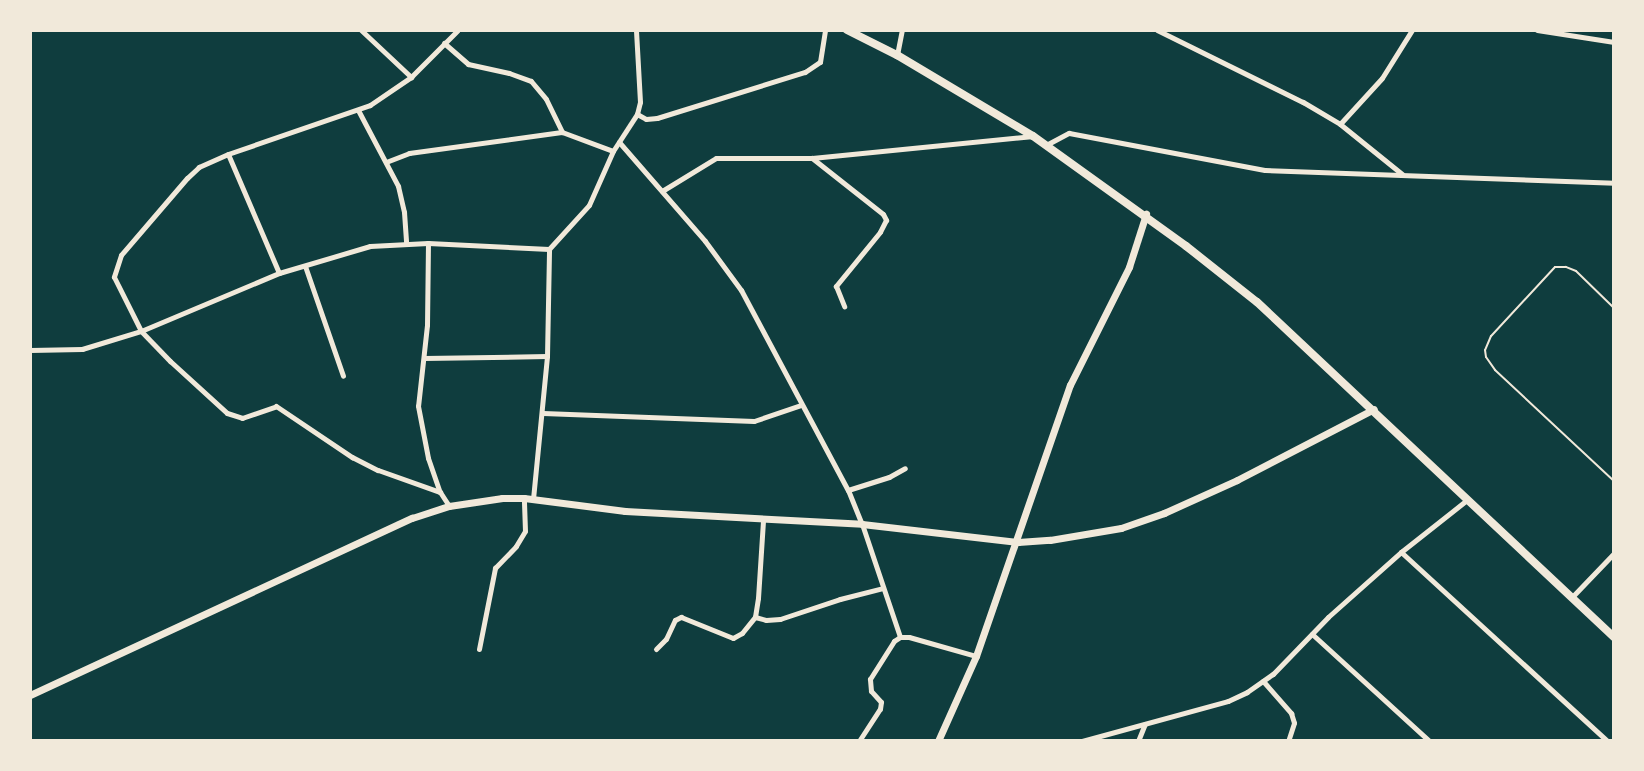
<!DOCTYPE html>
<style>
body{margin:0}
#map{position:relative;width:1644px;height:771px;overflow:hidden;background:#0f3d3e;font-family:"Space Grotesk",sans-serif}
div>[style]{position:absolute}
.service>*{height:2px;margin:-1px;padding:0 1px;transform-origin:1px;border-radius:1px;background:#f1e9da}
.minor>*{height:5px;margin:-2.5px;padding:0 2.5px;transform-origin:2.5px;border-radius:2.5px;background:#f1e9da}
.tertiary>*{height:7px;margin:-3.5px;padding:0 3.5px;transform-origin:3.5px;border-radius:3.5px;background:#f1e9da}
.trunk>*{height:8px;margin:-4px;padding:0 4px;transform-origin:4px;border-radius:4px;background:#f1e9da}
span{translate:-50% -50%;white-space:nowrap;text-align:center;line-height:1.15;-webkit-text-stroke:4.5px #f1e9da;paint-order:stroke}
.frame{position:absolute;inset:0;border:32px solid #f1e9da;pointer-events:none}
</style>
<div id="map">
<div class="service">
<i style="left:1614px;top:308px;width:53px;rotate:-135.8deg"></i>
<i style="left:1576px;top:271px;width:11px;rotate:-158deg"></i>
<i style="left:1566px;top:267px;width:11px;rotate:180deg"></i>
<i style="left:1555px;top:267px;width:94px;rotate:132.8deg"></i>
<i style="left:1491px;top:336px;width:15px;rotate:113deg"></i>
<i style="left:1485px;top:350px;width:7px;rotate:82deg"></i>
<i style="left:1486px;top:357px;width:16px;rotate:55deg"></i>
<i style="left:1495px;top:370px;width:163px;rotate:43deg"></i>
</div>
<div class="minor">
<i style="left:361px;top:30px;width:69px;rotate:43.2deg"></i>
<i style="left:1157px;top:30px;width:163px;rotate:26.3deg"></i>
<i style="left:1303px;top:102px;width:43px;rotate:30.7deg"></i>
<i style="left:1340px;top:124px;width:80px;rotate:38.9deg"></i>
<i style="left:1537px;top:30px;width:78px;rotate:8.9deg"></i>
<i style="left:444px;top:43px;width:32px;rotate:41deg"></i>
<i style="left:468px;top:64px;width:42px;rotate:12.4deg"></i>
<i style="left:509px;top:73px;width:23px;rotate:20deg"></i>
<i style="left:531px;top:81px;width:23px;rotate:50deg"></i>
<i style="left:546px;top:99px;width:37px;rotate:64deg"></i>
<i style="left:897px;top:55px;width:25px;rotate:-79deg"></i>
<i style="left:358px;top:110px;width:86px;rotate:62.2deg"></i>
<i style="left:398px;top:186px;width:27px;rotate:77deg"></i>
<i style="left:404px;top:212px;width:31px;rotate:86deg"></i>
<i style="left:637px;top:114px;width:10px;rotate:29deg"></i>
<i style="left:646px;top:119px;width:11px;rotate:-5deg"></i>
<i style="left:657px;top:118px;width:155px;rotate:-17.3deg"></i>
<i style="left:805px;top:72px;width:18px;rotate:-34deg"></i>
<i style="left:820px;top:62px;width:32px;rotate:-81deg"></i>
<i style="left:1340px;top:124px;width:62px;rotate:-47.6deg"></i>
<i style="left:1382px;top:78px;width:57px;rotate:-58deg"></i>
<i style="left:619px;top:142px;width:131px;rotate:49deg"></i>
<i style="left:705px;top:241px;width:61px;rotate:53.7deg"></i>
<i style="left:741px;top:290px;width:227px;rotate:61.9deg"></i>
<i style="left:848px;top:490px;width:37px;rotate:68deg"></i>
<i style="left:862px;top:524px;width:119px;rotate:71.4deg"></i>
<i style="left:1046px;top:145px;width:26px;rotate:-28deg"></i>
<i style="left:1069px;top:133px;width:199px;rotate:10.7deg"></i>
<i style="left:1265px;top:170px;width:349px;rotate:2.1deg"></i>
<i style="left:228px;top:154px;width:32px;rotate:156deg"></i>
<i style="left:199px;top:167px;width:16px;rotate:137deg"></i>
<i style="left:187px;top:178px;width:101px;rotate:130.6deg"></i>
<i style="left:121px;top:255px;width:23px;rotate:108deg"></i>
<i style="left:114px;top:277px;width:60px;rotate:63.4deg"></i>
<i style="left:141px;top:331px;width:42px;rotate:46deg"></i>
<i style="left:170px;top:361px;width:77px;rotate:42.4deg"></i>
<i style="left:227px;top:413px;width:16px;rotate:18deg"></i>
<i style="left:242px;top:418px;width:36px;rotate:-19deg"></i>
<i style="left:276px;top:406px;width:92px;rotate:33.9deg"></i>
<i style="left:352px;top:457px;width:29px;rotate:27deg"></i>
<i style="left:378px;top:470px;width:66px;rotate:19.5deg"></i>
<i style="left:812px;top:158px;width:90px;rotate:38.3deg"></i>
<i style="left:883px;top:214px;width:7px;rotate:63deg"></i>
<i style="left:886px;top:220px;width:13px;rotate:117deg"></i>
<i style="left:880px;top:232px;width:70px;rotate:129.2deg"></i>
<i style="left:836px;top:286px;width:22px;rotate:68deg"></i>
<i style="left:386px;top:162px;width:25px;rotate:-21deg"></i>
<i style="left:409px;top:153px;width:154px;rotate:-7.8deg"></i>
<i style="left:562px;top:132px;width:54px;rotate:20.4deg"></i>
<i style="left:662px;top:191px;width:63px;rotate:-31.4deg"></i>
<i style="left:716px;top:158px;width:96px"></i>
<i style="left:812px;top:158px;width:220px;rotate:-5.7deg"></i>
<i style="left:428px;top:243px;width:82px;rotate:90.7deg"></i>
<i style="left:427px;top:325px;width:81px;rotate:96.3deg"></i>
<i style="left:418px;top:406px;width:53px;rotate:79.1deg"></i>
<i style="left:428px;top:458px;width:36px;rotate:71deg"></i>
<i style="left:440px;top:492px;width:17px;rotate:57deg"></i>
<i style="left:305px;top:266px;width:116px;rotate:70.9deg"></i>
<i style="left:279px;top:273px;width:129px;rotate:-113.2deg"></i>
<i style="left:228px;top:154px;width:150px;rotate:-19deg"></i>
<i style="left:370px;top:105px;width:50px;rotate:-34.3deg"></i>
<i style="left:411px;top:77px;width:66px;rotate:-45deg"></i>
<i style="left:30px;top:350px;width:52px;rotate:-1.1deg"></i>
<i style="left:82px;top:349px;width:62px;rotate:-17deg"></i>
<i style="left:141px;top:331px;width:150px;rotate:-22.8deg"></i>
<i style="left:279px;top:273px;width:95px;rotate:-16.5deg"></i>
<i style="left:370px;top:246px;width:58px;rotate:-3deg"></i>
<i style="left:428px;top:243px;width:121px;rotate:2.8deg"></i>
<i style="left:549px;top:249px;width:59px;rotate:-47.7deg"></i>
<i style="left:589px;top:205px;width:59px;rotate:-66deg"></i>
<i style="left:613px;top:151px;width:44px;rotate:-57deg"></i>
<i style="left:637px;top:114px;width:12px;rotate:-76deg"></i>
<i style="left:640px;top:102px;width:72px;rotate:-93.2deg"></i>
<i style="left:424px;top:358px;width:123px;rotate:-0.9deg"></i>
<i style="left:543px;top:413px;width:211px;rotate:2.2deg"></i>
<i style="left:754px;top:421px;width:50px;rotate:-18.8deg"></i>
<i style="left:848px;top:490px;width:43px;rotate:-17.6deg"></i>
<i style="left:889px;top:477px;width:18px;rotate:-29deg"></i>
<i style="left:533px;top:499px;width:144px;rotate:-84.4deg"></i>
<i style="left:547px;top:356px;width:107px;rotate:-88.9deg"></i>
<i style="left:1401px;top:552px;width:280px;rotate:42.5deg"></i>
<i style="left:1572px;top:597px;width:61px;rotate:-46.3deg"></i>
<i style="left:755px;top:617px;width:11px;rotate:15deg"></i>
<i style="left:766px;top:620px;width:14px;rotate:-4deg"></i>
<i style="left:780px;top:619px;width:63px;rotate:-18.4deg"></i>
<i style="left:840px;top:599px;width:44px;rotate:-14.3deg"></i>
<i style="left:1312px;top:634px;width:159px;rotate:42.4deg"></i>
<i style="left:479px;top:649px;width:83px;rotate:-78.8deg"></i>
<i style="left:495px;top:568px;width:30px;rotate:-46deg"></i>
<i style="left:516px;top:546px;width:17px;rotate:-59deg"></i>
<i style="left:525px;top:531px;width:33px;rotate:-92deg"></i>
<i style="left:656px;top:649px;width:14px;rotate:-45deg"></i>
<i style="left:666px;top:639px;width:21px;rotate:-65deg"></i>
<i style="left:675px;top:620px;width:7px;rotate:-27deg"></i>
<i style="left:681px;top:617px;width:56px;rotate:22deg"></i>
<i style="left:733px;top:638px;width:10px;rotate:-29deg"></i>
<i style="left:742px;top:633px;width:21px;rotate:-51deg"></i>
<i style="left:755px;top:617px;width:19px;rotate:-81deg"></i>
<i style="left:758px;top:598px;width:78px;rotate:-86.3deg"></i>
<i style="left:1263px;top:681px;width:43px;rotate:48.8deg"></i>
<i style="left:1291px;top:713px;width:10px;rotate:73deg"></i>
<i style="left:1294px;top:723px;width:19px;rotate:108deg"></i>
<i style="left:859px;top:741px;width:38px;rotate:-57deg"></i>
<i style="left:880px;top:709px;width:7px;rotate:-82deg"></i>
<i style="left:881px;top:702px;width:15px;rotate:-132deg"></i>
<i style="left:871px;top:691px;width:12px;rotate:-95deg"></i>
<i style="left:870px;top:679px;width:45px;rotate:-57.7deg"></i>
<i style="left:894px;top:641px;width:7px;rotate:-34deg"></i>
<i style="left:900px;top:637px;width:9px"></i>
<i style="left:909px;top:637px;width:70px;rotate:15.8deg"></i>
<i style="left:1082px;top:741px;width:151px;rotate:-15.3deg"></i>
<i style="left:1228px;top:701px;width:21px;rotate:-25deg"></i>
<i style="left:1247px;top:692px;width:32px;rotate:-35deg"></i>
<i style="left:1273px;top:674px;width:79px;rotate:-46deg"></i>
<i style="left:1328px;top:617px;width:98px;rotate:-41.7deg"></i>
<i style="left:1401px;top:552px;width:85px;rotate:-38.3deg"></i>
<i style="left:1138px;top:741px;width:18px;rotate:-68deg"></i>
</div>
<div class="tertiary">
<i style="left:30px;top:695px;width:421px;rotate:-24.9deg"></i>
<i style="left:412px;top:518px;width:39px;rotate:-18deg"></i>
<i style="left:449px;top:506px;width:54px;rotate:-8.6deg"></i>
<i style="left:502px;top:498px;width:22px"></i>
<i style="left:524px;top:498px;width:102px;rotate:7.3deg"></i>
<i style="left:625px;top:511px;width:237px;rotate:3.1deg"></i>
<i style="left:862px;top:524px;width:157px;rotate:6.6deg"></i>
<i style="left:1018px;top:542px;width:32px;rotate:-4deg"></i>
<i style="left:1050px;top:540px;width:72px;rotate:-9.6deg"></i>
<i style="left:1121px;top:528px;width:46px;rotate:-19.2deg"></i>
<i style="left:1164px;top:513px;width:80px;rotate:-24.3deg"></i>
<i style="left:1237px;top:480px;width:154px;rotate:-27.4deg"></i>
<i style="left:938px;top:741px;width:93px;rotate:-65.9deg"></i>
<i style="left:976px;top:656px;width:287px;rotate:-70.9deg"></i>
<i style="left:1070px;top:385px;width:132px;rotate:-63.4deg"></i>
<i style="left:1129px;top:267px;width:56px;rotate:-72.2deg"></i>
</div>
<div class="trunk">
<i style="left:847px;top:30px;width:56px;rotate:26.6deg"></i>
<i style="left:897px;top:55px;width:158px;rotate:30.8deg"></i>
<i style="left:1033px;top:136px;width:188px;rotate:35.7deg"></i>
<i style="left:1186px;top:246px;width:90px;rotate:38.3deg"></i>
<i style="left:1257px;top:302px;width:490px;rotate:43.2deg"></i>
</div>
<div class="frame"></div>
</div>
